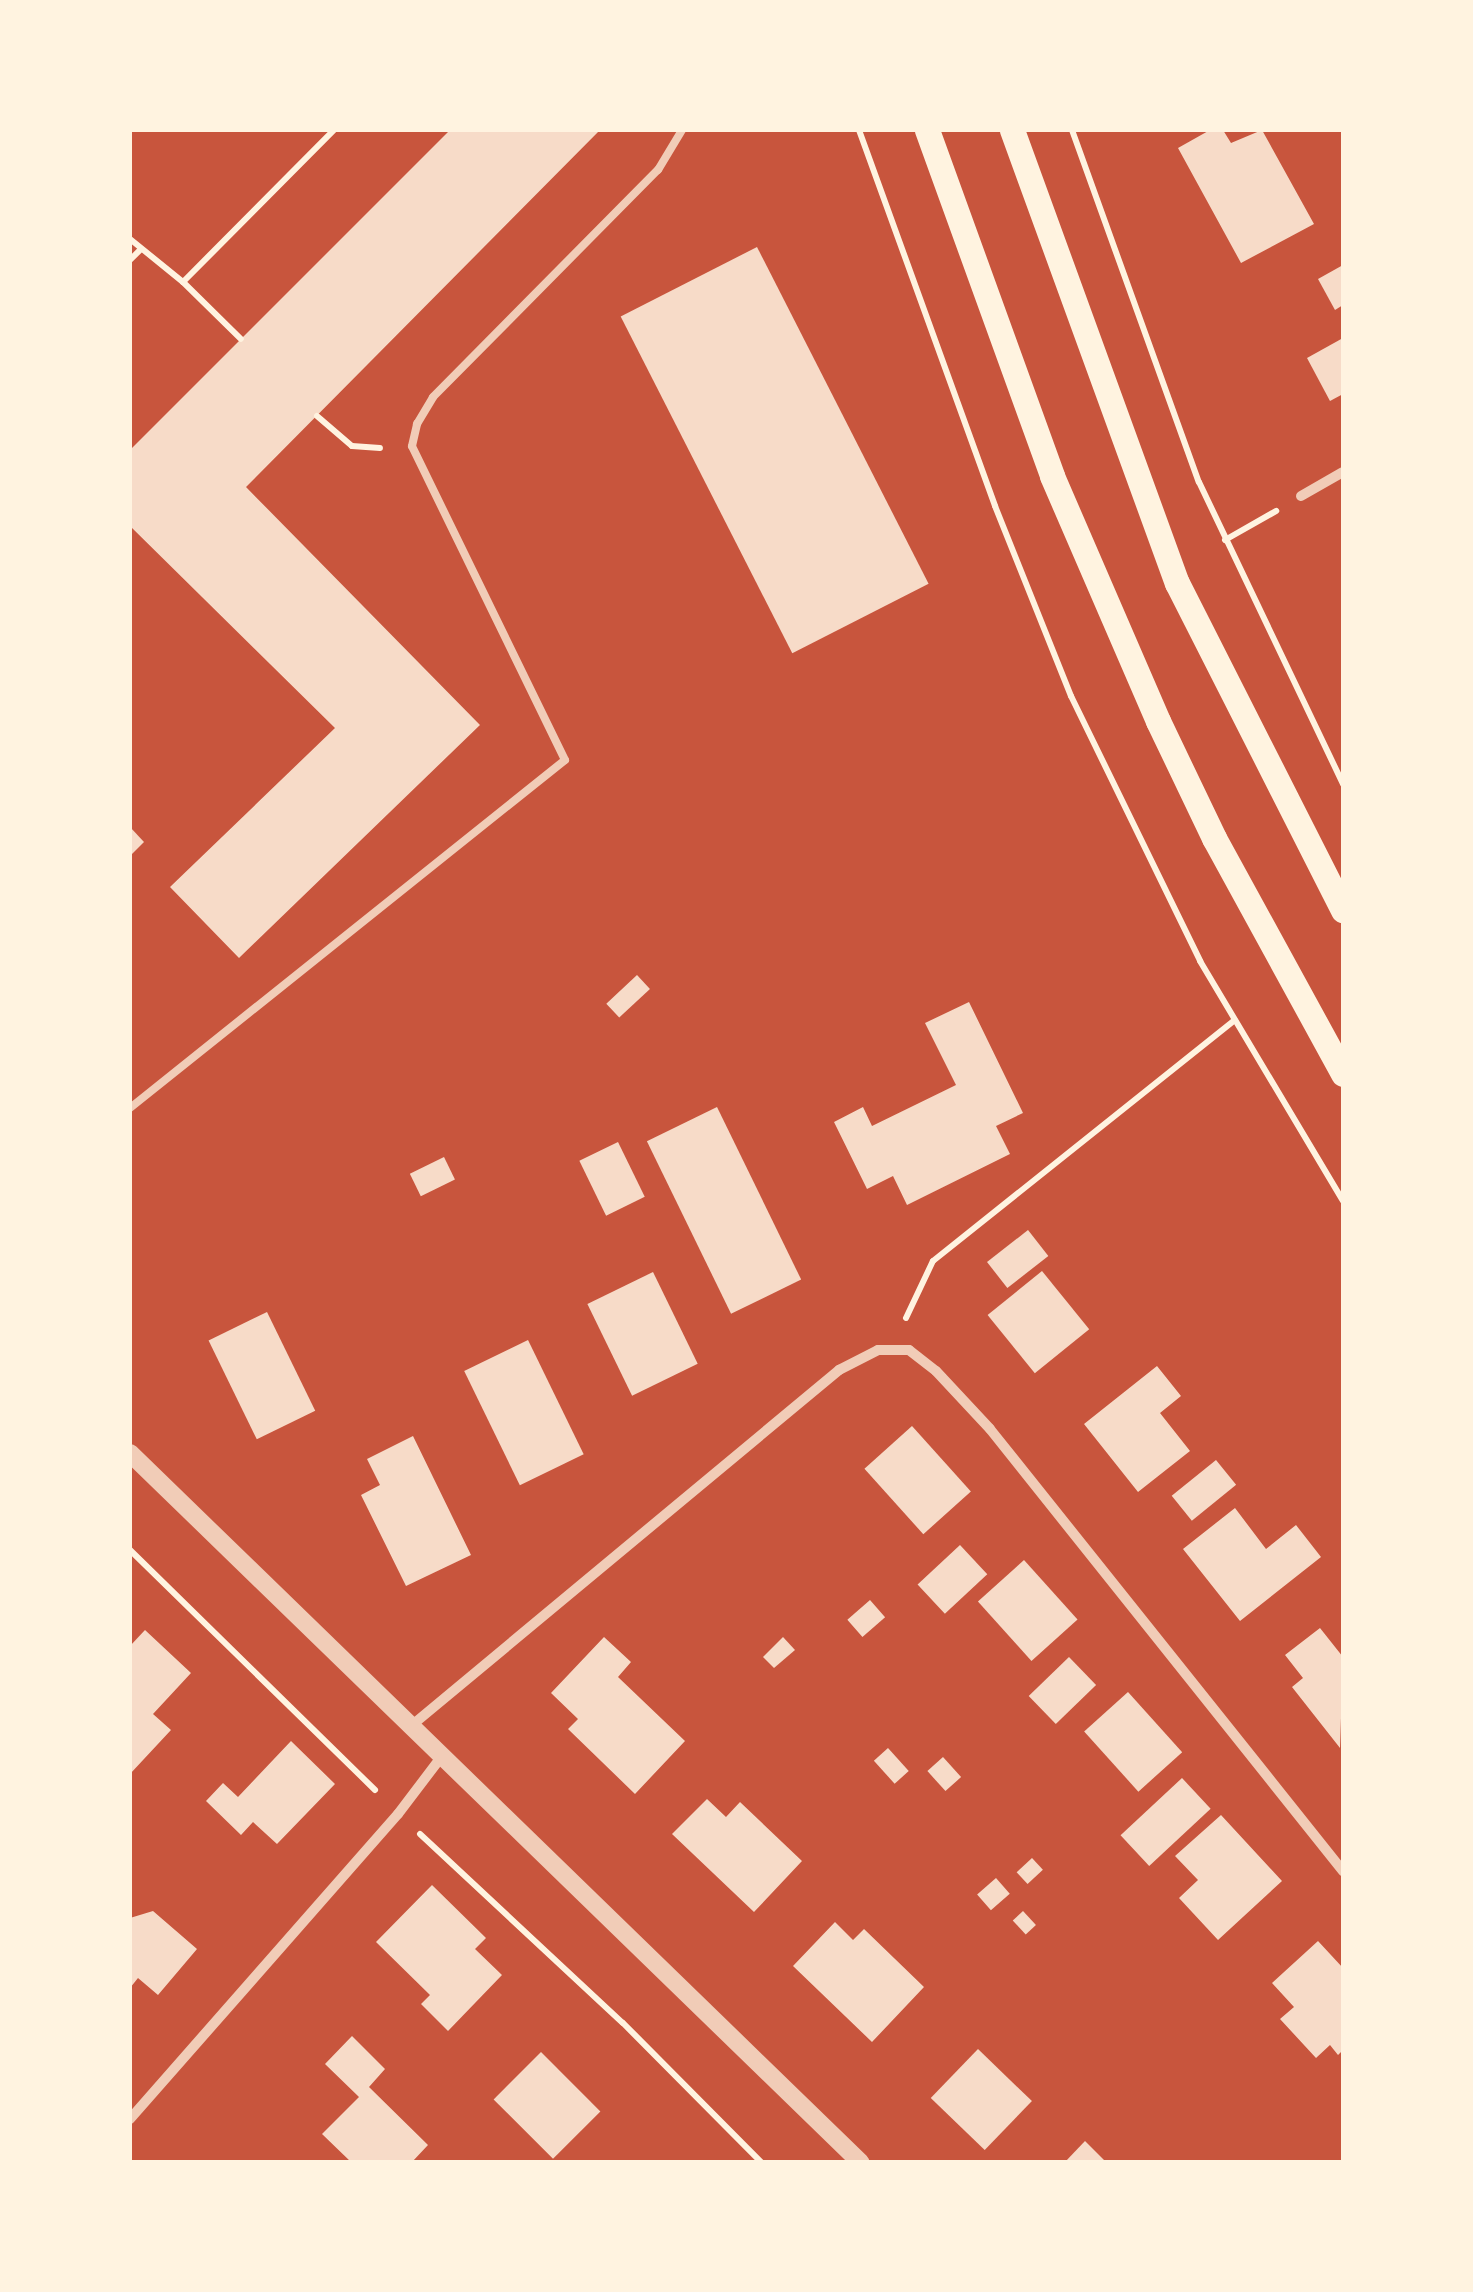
<!DOCTYPE html>
<style>
body{margin:0}
#map{position:relative;width:1473px;height:2292px;overflow:hidden;background:#c8553d;font-family:"Open Sans",sans-serif}
div>[style]{position:absolute}
.building>*{inset:0;background:#f7dbc8;transform-origin:0 0}
.path>*{height:6px;margin:-3px;padding:0 3px;transform-origin:3px;border-radius:3px;background:#fff3e0}
.service>*{height:8px;margin:-4px;padding:0 4px;transform-origin:4px;border-radius:4px;background:#f1ccb7}
.minor>*{height:10px;margin:-5px;padding:0 5px;transform-origin:5px;border-radius:5px;background:#f1ccb7}
.tertiary>*{height:18px;margin:-9px;padding:0 9px;transform-origin:9px;border-radius:9px;background:#f1ccb7}
.primary>*{height:25px;margin:-12.5px;padding:0 12.5px;transform-origin:12.5px;border-radius:12.5px;background:#fff3e0}
span{translate:-50% -50%;white-space:nowrap;text-align:center;line-height:1.15;-webkit-text-stroke:10px #fff3e0;paint-order:stroke}
.frame{position:absolute;inset:0;border:132px solid #fff3e0;pointer-events:none}
</style>
<div id="map">
<div class="building">
<i style="clip-path:polygon(450px 130px,600px 130px,246px 487px,480px 725px,239px 958px,170px 887px,335px 728px,130px 526px,130px 450px)"></i>
<i style="clip-path:polygon(1210px 130px,1223px 130px,1231px 143px,1262px 130px,1314px 224px,1241px 263px,1178px 148px)"></i>
<i style="left:757px;top:247px;width:378px;height:153px;rotate:63deg"></i>
<i style="clip-path:polygon(1343px 265px,1343px 305px,1335px 310px,1318px 279px)"></i>
<i style="clip-path:polygon(1343px 338px,1343px 394px,1330px 401px,1307px 358px)"></i>
<i style="clip-path:polygon(130px 827px,144px 842px,130px 856px)"></i>
<i style="left:637px;top:975px;width:19px;height:42px;rotate:47deg"></i>
<i style="clip-path:polygon(969px 1002px,1023px 1113px,996px 1126px,1010px 1154px,907px 1205px,893px 1176px,867px 1189px,834px 1122px,863px 1107px,872px 1126px,956px 1085px,925px 1023px)"></i>
<i style="left:717px;top:1107px;width:192px;height:78px;rotate:64deg"></i>
<i style="left:618px;top:1142px;width:61px;height:43px;rotate:64deg"></i>
<i style="left:444px;top:1157px;width:25px;height:38px;rotate:64deg"></i>
<i style="left:1028px;top:1230px;width:33px;height:52px;rotate:52deg"></i>
<i style="left:1042px;top:1271px;width:75px;height:70px;rotate:51deg"></i>
<i style="left:653px;top:1272px;width:102px;height:73px;rotate:64deg"></i>
<i style="left:267px;top:1312px;width:110px;height:65px;rotate:64deg"></i>
<i style="left:528px;top:1340px;width:127px;height:71px;rotate:64deg"></i>
<i style="clip-path:polygon(1157px 1366px,1181px 1396px,1160px 1413px,1190px 1451px,1138px 1492px,1084px 1424px)"></i>
<i style="left:912px;top:1426px;width:88px;height:64px;rotate:48deg"></i>
<i style="clip-path:polygon(413px 1436px,471px 1555px,406px 1586px,361px 1495px,380px 1485px,367px 1459px)"></i>
<i style="left:1216px;top:1460px;width:32px;height:57px;rotate:51deg"></i>
<i style="clip-path:polygon(1235px 1508px,1266px 1549px,1296px 1525px,1321px 1557px,1240px 1621px,1183px 1549px)"></i>
<i style="left:960px;top:1545px;width:40px;height:58px;rotate:47deg"></i>
<i style="left:1024px;top:1560px;width:80px;height:62px;rotate:48deg"></i>
<i style="left:870px;top:1600px;width:23px;height:30px;rotate:49deg"></i>
<i style="clip-path:polygon(1320px 1628px,1343px 1657px,1340px 1748px,1292px 1687px,1303px 1678px,1285px 1655px)"></i>
<i style="clip-path:polygon(145px 1630px,191px 1673px,153px 1714px,171px 1730px,130px 1774px,130px 1646px)"></i>
<i style="clip-path:polygon(604px 1637px,631px 1662px,618px 1677px,685px 1741px,635px 1794px,568px 1729px,578px 1719px,551px 1693px)"></i>
<i style="clip-path:polygon(783px 1637px,795px 1650px,774px 1668px,763px 1657px)"></i>
<i style="left:1069px;top:1657px;width:39px;height:56px;rotate:46deg"></i>
<i style="left:1128px;top:1692px;width:81px;height:59px;rotate:48deg"></i>
<i style="clip-path:polygon(291px 1741px,335px 1784px,277px 1844px,253px 1822px,241px 1835px,206px 1801px,223px 1783px,238px 1797px)"></i>
<i style="left:888px;top:1748px;width:31px;height:19px;rotate:48deg"></i>
<i style="left:943px;top:1757px;width:27px;height:21px;rotate:48deg"></i>
<i style="left:1182px;top:1778px;width:42px;height:84px;rotate:47deg"></i>
<i style="clip-path:polygon(707px 1799px,726px 1817px,740px 1802px,802px 1861px,754px 1912px,672px 1834px)"></i>
<i style="clip-path:polygon(1221px 1815px,1282px 1881px,1218px 1940px,1179px 1898px,1198px 1880px,1175px 1856px)"></i>
<i style="left:1032px;top:1858px;width:16px;height:21px;rotate:47deg"></i>
<i style="left:996px;top:1878px;width:21px;height:25px;rotate:49deg"></i>
<i style="clip-path:polygon(432px 1885px,486px 1938px,475px 1949px,502px 1975px,448px 2031px,421px 2004px,430px 1995px,376px 1942px)"></i>
<i style="clip-path:polygon(153px 1911px,197px 1949px,158px 1995px,138px 1978px,130px 1988px,130px 1918px)"></i>
<i style="left:1023px;top:1911px;width:19px;height:14px;rotate:47deg"></i>
<i style="clip-path:polygon(835px 1922px,853px 1940px,864px 1929px,924px 1987px,872px 2042px,793px 1966px)"></i>
<i style="clip-path:polygon(1318px 1941px,1343px 1968px,1343px 2050px,1338px 2055px,1330px 2045px,1316px 2058px,1280px 2019px,1294px 2007px,1272px 1983px)"></i>
<i style="clip-path:polygon(352px 2036px,385px 2069px,369px 2087px,428px 2145px,412px 2162px,351px 2162px,322px 2134px,359px 2097px,325px 2064px)"></i>
<i style="left:978px;top:2049px;width:75px;height:68px;rotate:44deg"></i>
<i style="left:541px;top:2052px;width:84px;height:67px;rotate:45deg"></i>
<i style="clip-path:polygon(1085px 2141px,1106px 2162px,1065px 2162px)"></i>
</div>
<div class="path">
<i style="left:859px;top:130px;width:400px;rotate:70.1deg"></i>
<i style="left:995px;top:506px;width:205px;rotate:68.2deg"></i>
<i style="left:1071px;top:696px;width:295px;rotate:64deg"></i>
<i style="left:1200px;top:961px;width:279px;rotate:59.2deg"></i>
<i style="left:1072px;top:130px;width:374px;rotate:70.2deg"></i>
<i style="left:1199px;top:482px;width:335px;rotate:64.5deg"></i>
<i style="left:130px;top:239px;width:68px;rotate:39.1deg"></i>
<i style="left:183px;top:282px;width:81px;rotate:44.5deg"></i>
<i style="left:130px;top:260px;width:14px;rotate:-45deg"></i>
<i style="left:183px;top:282px;width:214px;rotate:-45.2deg"></i>
<i style="left:317px;top:416px;width:46px;rotate:40.6deg"></i>
<i style="left:352px;top:446px;width:28px;rotate:4deg"></i>
<i style="left:1225px;top:540px;width:59px;rotate:-29.6deg"></i>
<i style="left:906px;top:1318px;width:63px;rotate:-64.7deg"></i>
<i style="left:933px;top:1261px;width:386px;rotate:-38.6deg"></i>
<i style="left:130px;top:1550px;width:343px;rotate:44.4deg"></i>
<i style="left:420px;top:1834px;width:277px;rotate:43deg"></i>
<i style="left:623px;top:2023px;width:196px;rotate:45.2deg"></i>
</div>
<div class="service">
<i style="left:130px;top:1108px;width:557px;rotate:-38.66deg"></i>
<i style="left:565px;top:760px;width:349px;rotate:-116deg"></i>
<i style="left:412px;top:446px;width:23px;rotate:-77deg"></i>
<i style="left:417px;top:424px;width:31px;rotate:-59deg"></i>
<i style="left:433px;top:397px;width:320px;rotate:-45.3deg"></i>
<i style="left:658px;top:170px;width:47px;rotate:-59deg"></i>
</div>
<div class="minor">
<i style="left:1301px;top:496px;width:48px;rotate:-29.7deg"></i>
<i style="left:411px;top:1726px;width:557px;rotate:-39.75deg"></i>
<i style="left:839px;top:1370px;width:44px;rotate:-27.1deg"></i>
<i style="left:878px;top:1350px;width:31px"></i>
<i style="left:909px;top:1350px;width:34px;rotate:38deg"></i>
<i style="left:936px;top:1371px;width:79px;rotate:47deg"></i>
<i style="left:990px;top:1429px;width:566px;rotate:51.39deg"></i>
<i style="left:130px;top:2119px;width:406px;rotate:-48.7deg"></i>
<i style="left:398px;top:1814px;width:73px;rotate:-52.8deg"></i>
</div>
<div class="tertiary">
<i style="left:130px;top:1453px;width:1018px;rotate:44.16deg"></i>
</div>
<div class="primary">
<i style="left:927px;top:130px;width:368px;rotate:70.1deg"></i>
<i style="left:1052px;top:476px;width:267px;rotate:66.6deg"></i>
<i style="left:1158px;top:721px;width:130px;rotate:64.4deg"></i>
<i style="left:1214px;top:838px;width:269px;rotate:61.3deg"></i>
<i style="left:1012px;top:130px;width:482px;rotate:70deg"></i>
<i style="left:1177px;top:583px;width:367px;rotate:63.1deg"></i>
</div>
<div class="frame"></div>
</div>
